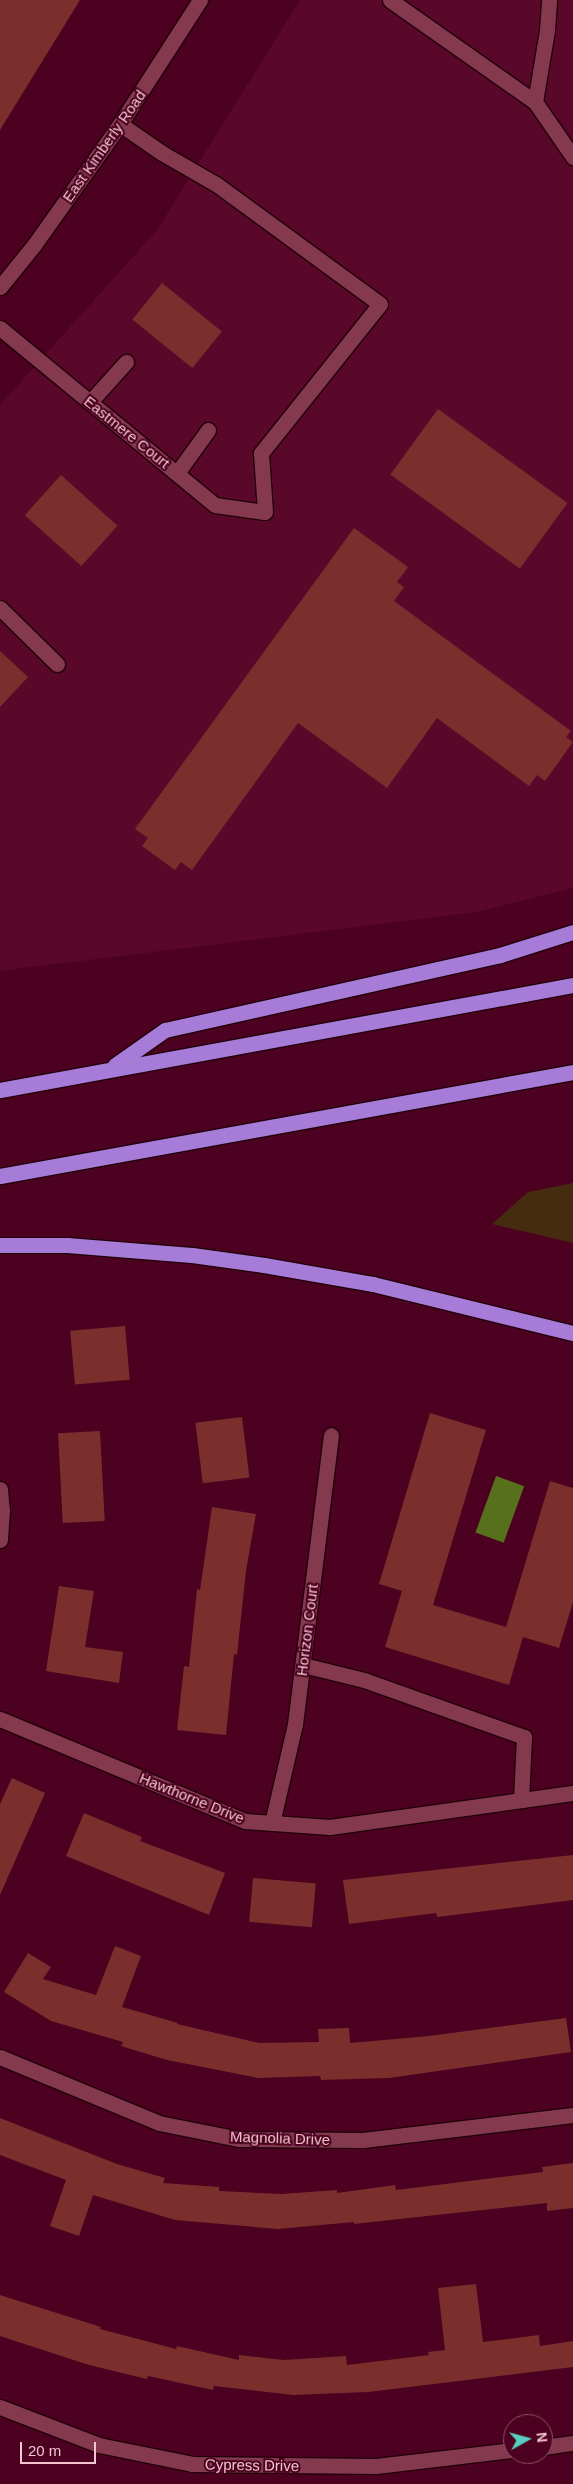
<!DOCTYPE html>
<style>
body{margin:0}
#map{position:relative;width:573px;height:2484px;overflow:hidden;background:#4b011f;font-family:Arial,sans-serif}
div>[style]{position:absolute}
.built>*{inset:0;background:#5a0829}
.green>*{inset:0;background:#452c10}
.water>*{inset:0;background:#57701c;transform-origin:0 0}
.building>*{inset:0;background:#7a2f2d;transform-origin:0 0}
.roads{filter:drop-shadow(1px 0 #22010b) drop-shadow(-1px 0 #22010b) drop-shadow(0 1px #22010b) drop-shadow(0 -1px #22010b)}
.lane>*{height:15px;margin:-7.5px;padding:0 7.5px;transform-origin:7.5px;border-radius:7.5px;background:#84394e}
.street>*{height:15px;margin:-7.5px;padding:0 7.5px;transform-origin:7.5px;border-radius:7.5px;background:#84394e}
.secondary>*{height:15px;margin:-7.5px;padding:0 7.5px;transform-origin:7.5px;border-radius:7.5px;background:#84394e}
.highway>*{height:15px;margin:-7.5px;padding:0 7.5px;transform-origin:7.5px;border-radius:7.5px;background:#a77cd8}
span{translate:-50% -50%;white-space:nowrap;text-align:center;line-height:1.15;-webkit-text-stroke:4px #4b011f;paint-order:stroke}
.street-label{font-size:15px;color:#f3c6cf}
.north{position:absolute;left:503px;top:2414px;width:50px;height:50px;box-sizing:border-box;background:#4b011f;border:1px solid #8e5065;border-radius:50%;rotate:83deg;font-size:14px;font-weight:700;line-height:20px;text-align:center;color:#f3c6cf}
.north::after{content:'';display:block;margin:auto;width:18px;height:22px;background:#58cec0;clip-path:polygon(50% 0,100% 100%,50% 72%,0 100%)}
.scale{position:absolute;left:20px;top:2442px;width:76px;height:22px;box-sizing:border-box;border:2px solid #f3c6cf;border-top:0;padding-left:6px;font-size:15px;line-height:18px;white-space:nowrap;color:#f3c6cf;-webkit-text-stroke:4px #4b011f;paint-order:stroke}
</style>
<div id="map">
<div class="built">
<i style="clip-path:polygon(300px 0,573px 0,573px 888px,477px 912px,0 971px,0 405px,157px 230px)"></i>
</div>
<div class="green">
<i style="clip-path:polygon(573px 1183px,573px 1243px,492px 1224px,528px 1192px)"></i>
</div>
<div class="water">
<i style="left:496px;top:1476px;width:30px;height:60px;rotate:20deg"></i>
</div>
<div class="building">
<i style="clip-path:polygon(0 0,80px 0,0 130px)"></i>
<i style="left:162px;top:283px;width:77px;height:47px;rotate:39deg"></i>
<i style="left:438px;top:409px;width:160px;height:81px;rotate:36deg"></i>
<i style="left:61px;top:475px;width:76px;height:54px;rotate:42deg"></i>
<i style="clip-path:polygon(354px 528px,408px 567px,397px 582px,404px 587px,394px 601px,571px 731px,566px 737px,573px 742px,545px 781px,537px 775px,529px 786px,437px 718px,387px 788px,298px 723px,192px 870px,181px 862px,175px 870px,142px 846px,148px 838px,135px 829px)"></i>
<i style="clip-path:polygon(0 651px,28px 677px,0 707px)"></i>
<i style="left:125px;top:1326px;width:54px;height:55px;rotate:85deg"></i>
<i style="clip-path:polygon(430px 1413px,486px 1430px,433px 1605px,506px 1627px,550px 1481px,573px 1488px,573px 1602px,559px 1648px,523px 1637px,509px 1685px,385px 1647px,402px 1591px,379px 1584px)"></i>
<i style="left:242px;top:1417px;width:61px;height:47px;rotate:83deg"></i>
<i style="left:100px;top:1431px;width:90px;height:42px;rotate:87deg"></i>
<i style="clip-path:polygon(212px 1507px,256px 1514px,246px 1571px,237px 1655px,234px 1654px,226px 1735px,177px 1730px,184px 1666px,189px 1667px,197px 1589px,200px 1590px)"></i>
<i style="clip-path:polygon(59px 1586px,94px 1591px,85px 1647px,123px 1652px,119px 1683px,46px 1671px)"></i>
<i style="clip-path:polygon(12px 1778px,45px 1793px,0 1895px,0 1804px)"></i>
<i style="clip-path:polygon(84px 1813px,142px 1837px,140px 1841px,225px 1873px,209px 1915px,66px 1856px)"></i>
<i style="clip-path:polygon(573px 1855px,573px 1900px,437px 1917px,436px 1913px,349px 1924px,343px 1880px)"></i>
<i style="left:253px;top:1878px;width:63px;height:44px;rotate:5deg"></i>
<i style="clip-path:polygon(115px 1946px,141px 1956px,122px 2007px,178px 2023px,177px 2024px,259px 2043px,319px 2042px,318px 2029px,349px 2028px,350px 2043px,429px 2036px,566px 2018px,571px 2052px,389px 2078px,321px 2080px,320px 2076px,258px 2078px,167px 2060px,121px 2046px,123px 2042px,51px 2021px,4px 1992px,28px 1953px,51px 1967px,43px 1979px,96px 1995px)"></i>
<i style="clip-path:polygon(0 2118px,117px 2164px,165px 2178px,163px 2183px,219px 2187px,219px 2191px,281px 2194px,337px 2190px,337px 2193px,395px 2185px,396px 2190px,543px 2172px,542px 2167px,573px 2163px,573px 2208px,547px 2211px,547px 2203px,354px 2224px,354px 2222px,278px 2229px,175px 2220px,93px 2195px,79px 2236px,50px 2226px,66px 2180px,0 2155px)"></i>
<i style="clip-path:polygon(476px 2284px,483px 2342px,539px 2335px,540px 2346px,573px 2341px,573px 2367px,368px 2392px,293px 2395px,214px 2386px,213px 2390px,148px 2376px,147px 2379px,89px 2365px,0 2336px,0 2295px,101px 2327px,100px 2329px,176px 2349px,177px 2346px,239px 2360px,239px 2355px,284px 2360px,346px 2356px,347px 2365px,429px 2355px,428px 2352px,445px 2350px,438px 2288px)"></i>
</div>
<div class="roads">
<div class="lane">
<i style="left:390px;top:0;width:177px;rotate:35.1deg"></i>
<i style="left:535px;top:102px;width:73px;rotate:-80.5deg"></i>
<i style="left:547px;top:30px;width:30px;rotate:-86deg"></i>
<i style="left:535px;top:102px;width:67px;rotate:55.4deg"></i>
<i style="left:120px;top:124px;width:51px;rotate:34.6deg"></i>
<i style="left:162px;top:153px;width:62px;rotate:29.9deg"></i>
<i style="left:216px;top:184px;width:203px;rotate:36.2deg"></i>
<i style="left:380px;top:304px;width:191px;rotate:128.6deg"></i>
<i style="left:261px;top:453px;width:59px;rotate:86.1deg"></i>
<i style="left:90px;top:402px;width:54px;rotate:-48deg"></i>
<i style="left:177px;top:473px;width:53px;rotate:-54.2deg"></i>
<i style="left:0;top:608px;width:80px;rotate:44.5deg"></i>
<i style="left:303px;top:1665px;width:63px;rotate:13.8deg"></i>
<i style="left:364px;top:1680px;width:170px;rotate:19.6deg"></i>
<i style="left:524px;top:1737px;width:63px;rotate:92.7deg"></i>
</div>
<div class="street">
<i style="left:0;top:328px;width:278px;rotate:39.5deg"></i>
<i style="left:215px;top:505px;width:50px;rotate:8deg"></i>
<i style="left:0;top:1489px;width:21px;rotate:85deg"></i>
<i style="left:2px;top:1510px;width:30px;rotate:94deg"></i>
<i style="left:0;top:1719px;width:265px;rotate:22.6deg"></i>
<i style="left:245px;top:1821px;width:85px;rotate:4deg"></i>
<i style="left:330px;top:1827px;width:245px;rotate:-8deg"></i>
<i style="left:272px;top:1823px;width:102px;rotate:-76.9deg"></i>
<i style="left:295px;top:1724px;width:291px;rotate:-82.9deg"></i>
<i style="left:0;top:2057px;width:172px;rotate:22.5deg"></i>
<i style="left:159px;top:2123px;width:82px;rotate:11.3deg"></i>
<i style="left:239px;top:2139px;width:124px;rotate:0.5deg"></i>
<i style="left:363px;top:2140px;width:211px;rotate:-6.8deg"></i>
<i style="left:0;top:2407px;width:106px;rotate:21deg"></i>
<i style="left:99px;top:2445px;width:95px;rotate:11.5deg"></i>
<i style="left:192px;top:2464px;width:184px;rotate:0.6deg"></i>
<i style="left:376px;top:2466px;width:138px;rotate:-6.7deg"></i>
<i style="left:543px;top:2447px;width:30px;rotate:-8deg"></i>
</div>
<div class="secondary">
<i style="left:0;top:287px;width:54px;rotate:-51deg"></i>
<i style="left:34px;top:245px;width:148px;rotate:-54.6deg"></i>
<i style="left:120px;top:124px;width:148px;rotate:-57.2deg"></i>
</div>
<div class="highway">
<i style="left:115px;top:1065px;width:61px;rotate:-35deg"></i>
<i style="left:165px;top:1030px;width:343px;rotate:-12.6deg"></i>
<i style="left:500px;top:955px;width:77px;rotate:-17.5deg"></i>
<i style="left:0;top:1090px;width:583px;rotate:-10.38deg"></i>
<i style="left:0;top:1176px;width:582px;rotate:-10.29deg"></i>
<i style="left:0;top:1245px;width:67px"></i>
<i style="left:67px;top:1245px;width:125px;rotate:4.6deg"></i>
<i style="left:192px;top:1255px;width:73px;rotate:7.9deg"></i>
<i style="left:264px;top:1265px;width:111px;rotate:9.9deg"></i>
<i style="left:373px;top:1284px;width:206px;rotate:13.8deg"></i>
</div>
</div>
<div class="street-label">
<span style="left:104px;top:146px;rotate:-55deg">East Kimberly Road</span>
<span style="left:127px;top:432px;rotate:39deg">Eastmere Court</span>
<span style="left:307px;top:1630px;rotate:-83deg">Horizon Court</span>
<span style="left:192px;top:1798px;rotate:22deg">Hawthorne Drive</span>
<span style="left:280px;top:2138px;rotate:2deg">Magnolia Drive</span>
<span style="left:252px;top:2465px;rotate:1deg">Cypress Drive</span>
</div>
<div class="north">N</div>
<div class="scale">20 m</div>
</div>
